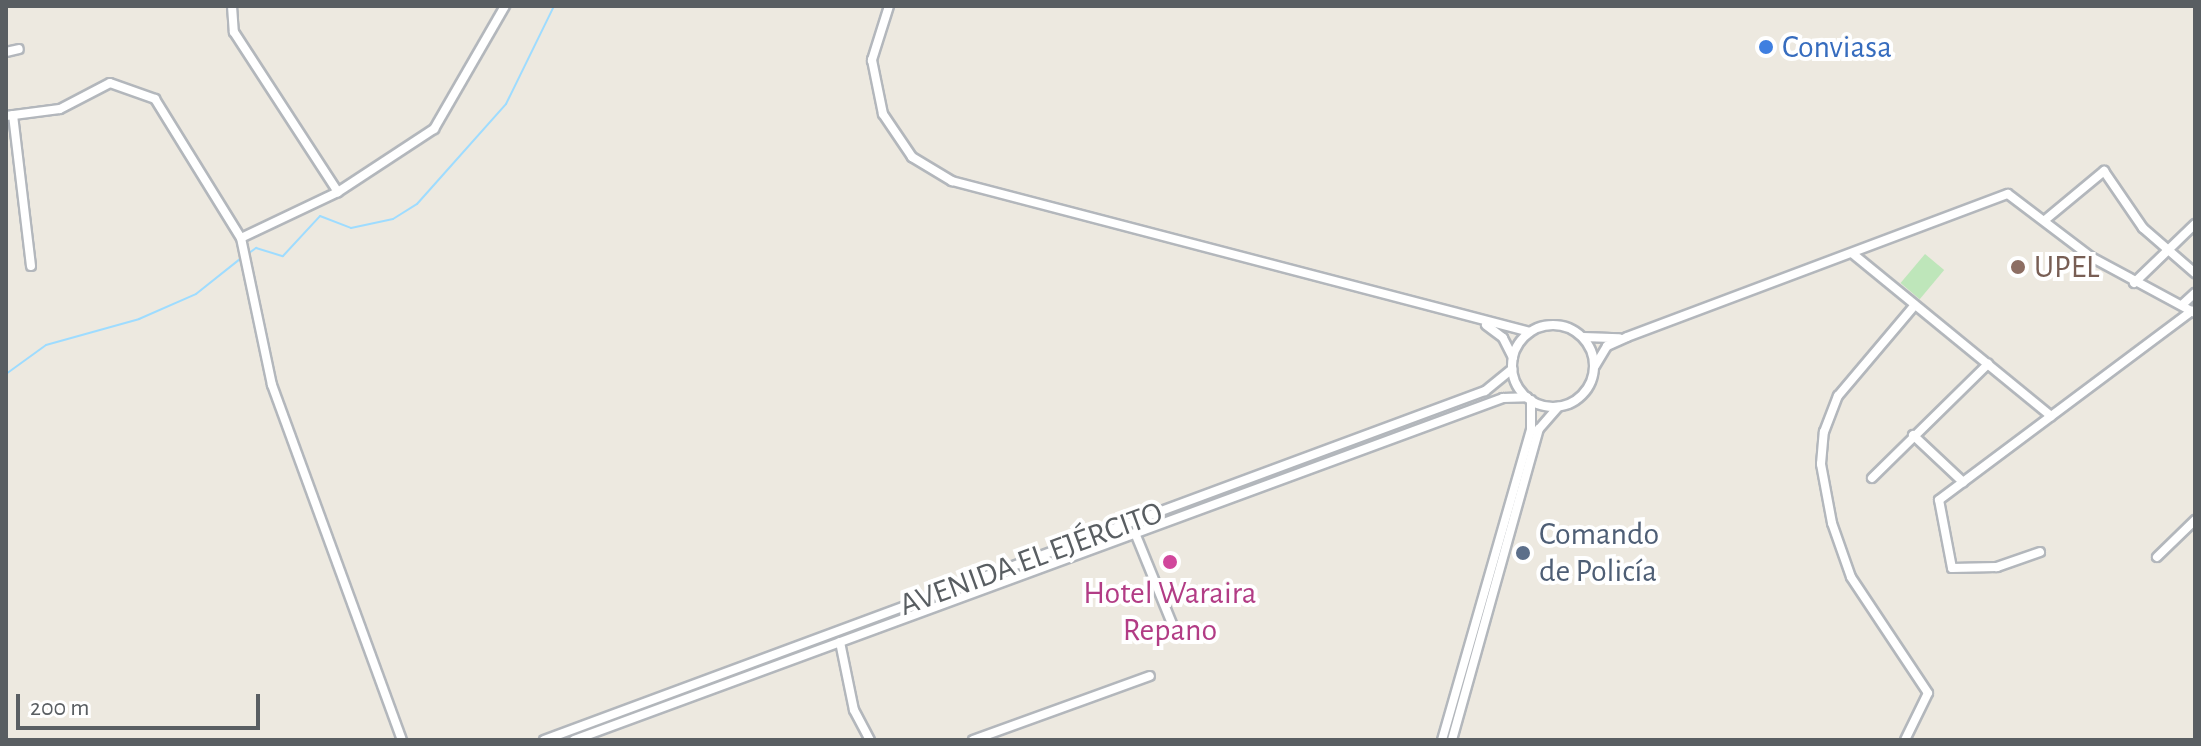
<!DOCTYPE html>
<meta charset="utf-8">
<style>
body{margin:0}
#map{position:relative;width:2201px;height:746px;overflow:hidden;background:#ede9e0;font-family:"Alegreya Sans",sans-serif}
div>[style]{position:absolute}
.green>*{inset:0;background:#bee6ba;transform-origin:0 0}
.stream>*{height:2px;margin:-1px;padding:0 1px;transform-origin:1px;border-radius:1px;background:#9edcff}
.roads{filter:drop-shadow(2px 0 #b3b7bc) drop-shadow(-2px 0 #b3b7bc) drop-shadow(0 2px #b3b7bc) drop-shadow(0 -2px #b3b7bc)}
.minor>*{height:8px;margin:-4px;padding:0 4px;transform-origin:4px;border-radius:4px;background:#fff}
.minor>.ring{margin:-4px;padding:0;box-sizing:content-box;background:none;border:8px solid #fff;border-radius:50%}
.dots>*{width:22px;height:22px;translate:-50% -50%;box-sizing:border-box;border:4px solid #fff;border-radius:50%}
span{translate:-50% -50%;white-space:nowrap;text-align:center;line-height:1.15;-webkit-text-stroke:8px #fff;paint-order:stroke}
.shop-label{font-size:32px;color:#366cbe}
.left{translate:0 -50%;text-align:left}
.education-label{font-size:32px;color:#785e54}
.service-label{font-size:32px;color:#4e5e75}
.street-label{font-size:32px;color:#595e62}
.hotel-label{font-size:32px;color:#b23c85}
.frame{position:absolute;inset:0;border:8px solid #595e62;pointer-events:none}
.scale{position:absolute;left:16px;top:694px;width:244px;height:36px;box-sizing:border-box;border:4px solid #595e62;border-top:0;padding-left:10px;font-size:24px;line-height:28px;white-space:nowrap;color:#595e62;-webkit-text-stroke:6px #fff;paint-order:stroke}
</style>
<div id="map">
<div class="green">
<i style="left:1925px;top:254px;width:25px;height:38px;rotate:40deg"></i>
</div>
<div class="stream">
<i style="left:249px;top:253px;width:9px;rotate:-36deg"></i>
<i style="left:256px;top:248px;width:28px;rotate:17deg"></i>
<i style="left:283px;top:256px;width:54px;rotate:-47.2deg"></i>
<i style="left:320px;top:216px;width:33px;rotate:21deg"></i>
<i style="left:351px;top:228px;width:43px;rotate:-12.1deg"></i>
<i style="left:393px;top:219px;width:28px;rotate:-32deg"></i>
<i style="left:417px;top:204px;width:134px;rotate:-48.3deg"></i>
<i style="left:506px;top:104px;width:109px;rotate:-63.9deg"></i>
<i style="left:6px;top:374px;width:49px;rotate:-35.9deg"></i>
<i style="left:46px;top:345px;width:97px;rotate:-15.6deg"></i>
<i style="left:139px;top:319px;width:62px;rotate:-23.7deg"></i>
<i style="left:196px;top:294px;width:56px;rotate:-38.5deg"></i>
</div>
<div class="roads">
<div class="minor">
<i style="left:232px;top:6px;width:26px;rotate:86deg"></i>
<i style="left:234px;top:32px;width:191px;rotate:57deg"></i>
<i style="left:889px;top:6px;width:57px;rotate:107.5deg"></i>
<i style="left:872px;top:60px;width:55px;rotate:78.5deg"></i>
<i style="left:883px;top:114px;width:52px;rotate:56deg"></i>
<i style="left:912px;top:157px;width:47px;rotate:31deg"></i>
<i style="left:952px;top:181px;width:597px;rotate:14.64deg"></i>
<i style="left:6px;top:52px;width:13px;rotate:-13deg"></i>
<i style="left:13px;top:115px;width:152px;rotate:83.2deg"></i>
<i style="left:6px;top:116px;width:54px;rotate:-7.4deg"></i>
<i style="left:60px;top:109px;width:56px;rotate:-27.5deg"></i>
<i style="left:110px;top:83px;width:48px;rotate:19.6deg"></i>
<i style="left:155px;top:99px;width:163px;rotate:58.3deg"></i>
<i style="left:241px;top:238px;width:150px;rotate:78.1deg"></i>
<i style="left:272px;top:385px;width:378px;rotate:69.9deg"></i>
<i style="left:2045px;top:220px;width:77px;rotate:-39.7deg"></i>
<i style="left:2104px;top:171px;width:69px;rotate:55.6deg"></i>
<i style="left:2143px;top:228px;width:69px;rotate:40.9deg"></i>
<i style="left:241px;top:238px;width:107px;rotate:-25.4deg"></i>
<i style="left:338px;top:192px;width:115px;rotate:-33.3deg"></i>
<i style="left:434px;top:129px;width:142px;rotate:-60deg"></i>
<i style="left:1853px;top:254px;width:256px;rotate:39.3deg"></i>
<i style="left:2134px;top:283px;width:85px;rotate:-44deg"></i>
<i style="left:2183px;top:304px;width:16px;rotate:-43deg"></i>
<i style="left:1486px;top:325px;width:21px;rotate:37deg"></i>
<i style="left:1503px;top:338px;width:22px;rotate:63deg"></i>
<i class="ring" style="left:1512px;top:325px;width:74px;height:74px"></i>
<i style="left:1583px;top:337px;width:36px;rotate:2deg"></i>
<i style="left:1595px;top:366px;width:23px;rotate:-59deg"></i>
<i style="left:1607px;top:346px;width:22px;rotate:-24deg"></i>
<i style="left:1627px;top:337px;width:407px;rotate:-20.6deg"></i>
<i style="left:2008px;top:194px;width:104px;rotate:37.2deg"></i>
<i style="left:2091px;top:257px;width:118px;rotate:28.3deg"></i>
<i style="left:1913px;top:435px;width:69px;rotate:43.2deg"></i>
<i style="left:1872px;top:478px;width:163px;rotate:-44.5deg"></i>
<i style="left:1135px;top:533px;width:111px;rotate:67.8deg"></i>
<i style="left:2040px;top:552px;width:46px;rotate:160.8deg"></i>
<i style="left:1997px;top:567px;width:45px;rotate:178.7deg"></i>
<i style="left:1952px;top:568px;width:69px;rotate:-100.8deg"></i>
<i style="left:1939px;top:500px;width:316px;rotate:-36.8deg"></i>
<i style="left:2157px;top:557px;width:53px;rotate:-44.2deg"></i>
<i style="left:840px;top:642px;width:69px;rotate:78.4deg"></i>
<i style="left:854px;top:710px;width:34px;rotate:62deg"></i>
<i style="left:544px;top:740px;width:1004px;rotate:-20.35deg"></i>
<i style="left:1485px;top:391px;width:35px;rotate:-39deg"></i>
<i style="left:574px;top:740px;width:990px;rotate:-20.21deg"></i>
<i style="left:1503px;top:398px;width:24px;rotate:-2deg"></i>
<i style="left:973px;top:740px;width:188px;rotate:-19.9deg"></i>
<i style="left:1442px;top:740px;width:323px;rotate:-74deg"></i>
<i style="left:1531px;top:429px;width:29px;rotate:-90deg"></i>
<i style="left:1452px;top:740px;width:323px;rotate:-74.4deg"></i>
<i style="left:1539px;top:429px;width:29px;rotate:-49deg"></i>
<i style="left:1905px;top:740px;width:52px;rotate:-63.9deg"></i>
<i style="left:1928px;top:693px;width:139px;rotate:-123.6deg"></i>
<i style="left:1851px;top:577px;width:57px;rotate:-109.4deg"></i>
<i style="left:1832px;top:523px;width:60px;rotate:-100.6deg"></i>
<i style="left:1821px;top:464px;width:32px;rotate:-85deg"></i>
<i style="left:1824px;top:432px;width:39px;rotate:-69deg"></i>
<i style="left:1838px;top:396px;width:119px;rotate:-49.8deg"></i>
</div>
</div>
<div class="dots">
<i style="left:1766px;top:47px;background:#3f7fe0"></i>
<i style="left:2018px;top:267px;background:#8d6e63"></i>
<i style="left:1523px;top:553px;background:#5c6f8a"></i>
<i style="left:1170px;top:562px;background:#d1479c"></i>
</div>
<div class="shop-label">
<span class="left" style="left:1782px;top:47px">Conviasa</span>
</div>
<div class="education-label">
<span class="left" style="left:2034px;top:267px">UPEL</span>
</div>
<div class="service-label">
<span class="left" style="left:1539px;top:553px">Comando<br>de Policía</span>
</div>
<div class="street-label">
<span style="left:1031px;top:559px;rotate:-20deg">AVENIDA EL EJÉRCITO</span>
</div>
<div class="hotel-label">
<span style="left:1170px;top:612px">Hotel Waraira<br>Repano</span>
</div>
<div class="frame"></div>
<div class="scale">200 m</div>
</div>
